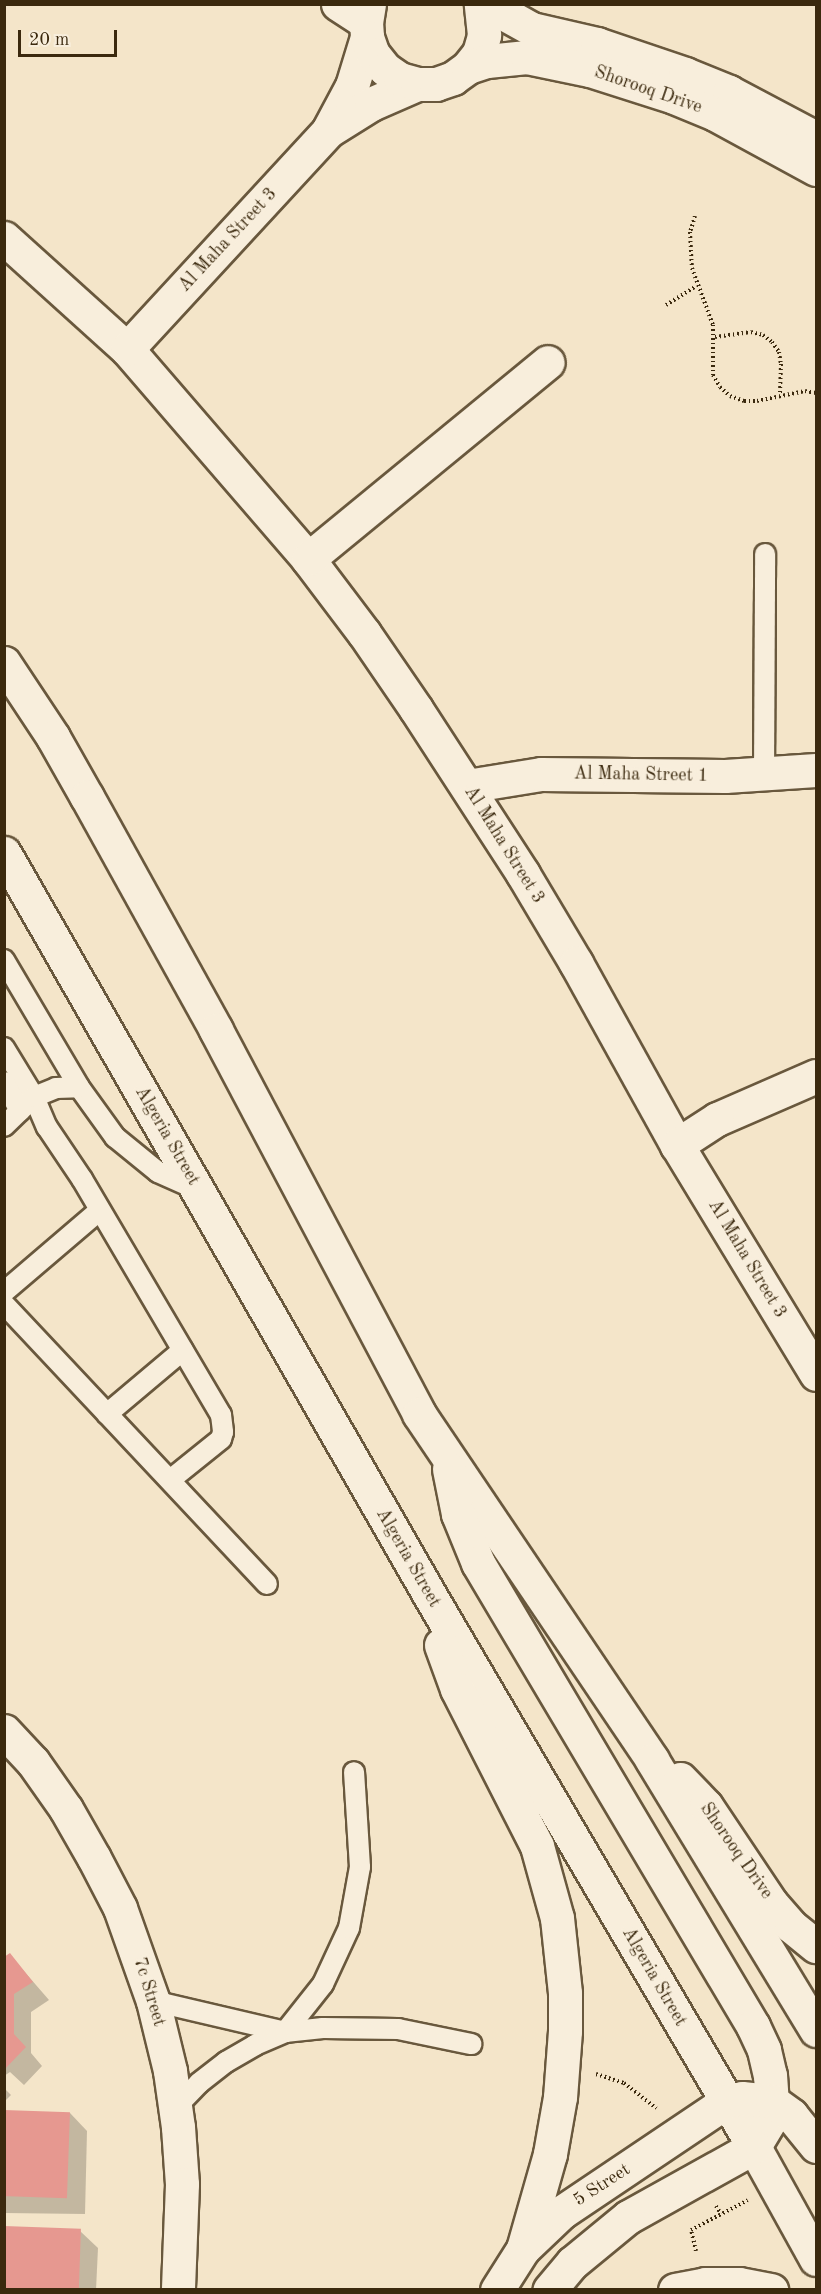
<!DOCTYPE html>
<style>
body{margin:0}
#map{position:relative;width:821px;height:2294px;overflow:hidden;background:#f4e5c9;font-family:"Old Standard TT",serif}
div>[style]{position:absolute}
.shadow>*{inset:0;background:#0003}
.building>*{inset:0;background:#e69890;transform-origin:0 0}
.path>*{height:4px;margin-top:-2px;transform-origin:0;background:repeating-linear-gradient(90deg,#3b290e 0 1.5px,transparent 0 4.5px)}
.roads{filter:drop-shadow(2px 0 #69583d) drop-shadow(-2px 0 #69583d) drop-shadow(0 2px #69583d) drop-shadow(0 -2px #69583d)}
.lane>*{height:20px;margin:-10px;padding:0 10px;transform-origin:10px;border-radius:10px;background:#f8eedc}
.street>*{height:33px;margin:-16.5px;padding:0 16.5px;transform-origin:16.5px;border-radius:16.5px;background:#f8eedc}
.secondary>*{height:33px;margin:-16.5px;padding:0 16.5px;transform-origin:16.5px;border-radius:16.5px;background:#f8eedc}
span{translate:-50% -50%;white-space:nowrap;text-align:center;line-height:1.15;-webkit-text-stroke:6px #f8eedc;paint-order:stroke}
.street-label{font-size:18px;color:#3b290e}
.frame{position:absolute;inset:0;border:6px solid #3b290e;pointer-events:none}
.scale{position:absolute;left:18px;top:30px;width:99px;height:27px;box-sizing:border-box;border:3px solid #3b290e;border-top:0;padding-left:8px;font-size:18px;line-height:21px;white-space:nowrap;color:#3b290e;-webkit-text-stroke:4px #f8eedc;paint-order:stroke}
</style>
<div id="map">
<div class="shadow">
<i style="clip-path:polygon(10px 1955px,49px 2000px,31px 2012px,31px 2053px,42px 2066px,24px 2085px,10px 2072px,4px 2076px,4px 1959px)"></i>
<i style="clip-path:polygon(4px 2088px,11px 2095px,4px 2102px)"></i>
<i style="clip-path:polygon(4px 2112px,70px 2113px,87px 2131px,85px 2214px,4px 2213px)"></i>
<i style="clip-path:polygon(80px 2231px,98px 2248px,96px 2290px,4px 2290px)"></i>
</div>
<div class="building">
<i style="clip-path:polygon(10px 1953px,33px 1982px,14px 1994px,14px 2034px,26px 2047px,4px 2070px,4px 1957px)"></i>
<i style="left:4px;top:2110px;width:66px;height:86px;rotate:2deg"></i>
<i style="left:4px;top:2226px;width:77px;height:64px;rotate:2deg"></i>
</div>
<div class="path">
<i style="left:695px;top:216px;width:17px;rotate:107deg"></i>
<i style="left:690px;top:232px;width:36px;rotate:87deg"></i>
<i style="left:692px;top:268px;width:61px;rotate:69.8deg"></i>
<i style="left:713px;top:325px;width:50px;rotate:90deg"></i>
<i style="left:713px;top:375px;width:14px;rotate:60deg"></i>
<i style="left:720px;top:387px;width:13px;rotate:42deg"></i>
<i style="left:730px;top:396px;width:15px;rotate:20deg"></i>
<i style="left:744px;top:401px;width:13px"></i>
<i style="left:757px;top:401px;width:49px;rotate:-11.8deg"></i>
<i style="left:805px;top:391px;width:11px;rotate:10deg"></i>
<i style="left:666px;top:305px;width:36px;rotate:-32deg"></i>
<i style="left:715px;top:337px;width:36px;rotate:-8deg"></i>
<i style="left:751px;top:332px;width:12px;rotate:14deg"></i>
<i style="left:763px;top:335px;width:11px;rotate:38deg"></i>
<i style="left:772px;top:342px;width:12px;rotate:55deg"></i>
<i style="left:779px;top:352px;width:12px;rotate:81deg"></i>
<i style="left:781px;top:364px;width:30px;rotate:92deg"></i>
<i style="left:596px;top:2074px;width:29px;rotate:18deg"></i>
<i style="left:624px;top:2083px;width:41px;rotate:38deg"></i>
<i style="left:716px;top:2206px;width:9px;rotate:58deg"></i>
<i style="left:696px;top:2251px;width:22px;rotate:-103deg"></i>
<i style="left:691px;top:2230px;width:64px;rotate:-27.8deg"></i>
</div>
<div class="roads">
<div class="lane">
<i style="left:764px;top:775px;width:221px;rotate:-89.7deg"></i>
<i style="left:4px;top:960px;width:147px;rotate:59.4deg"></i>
<i style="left:79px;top:1087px;width:62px;rotate:54.2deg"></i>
<i style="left:115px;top:1137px;width:55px;rotate:39.1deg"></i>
<i style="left:158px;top:1172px;width:42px;rotate:24.1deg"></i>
<i style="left:4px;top:1048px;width:57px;rotate:58.5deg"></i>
<i style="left:34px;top:1097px;width:33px;rotate:67deg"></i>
<i style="left:47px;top:1127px;width:63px;rotate:56.1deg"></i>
<i style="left:82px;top:1179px;width:274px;rotate:59.5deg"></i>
<i style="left:221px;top:1415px;width:17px;rotate:83deg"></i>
<i style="left:223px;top:1432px;width:7px;rotate:106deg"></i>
<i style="left:221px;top:1439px;width:65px;rotate:141.2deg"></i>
<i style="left:4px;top:1082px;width:33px;rotate:61deg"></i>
<i style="left:4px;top:1126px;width:42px;rotate:-44deg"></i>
<i style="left:34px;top:1097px;width:24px;rotate:-22deg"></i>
<i style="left:56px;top:1088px;width:23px;rotate:-2deg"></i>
<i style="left:4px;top:1292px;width:126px;rotate:-40.5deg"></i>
<i style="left:4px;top:1304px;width:384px;rotate:46.8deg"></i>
<i style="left:107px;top:1414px;width:99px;rotate:-40.1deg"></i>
<i style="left:153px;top:2001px;width:136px;rotate:13.2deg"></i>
<i style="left:285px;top:2032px;width:61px;rotate:-51.6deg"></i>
<i style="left:323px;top:1984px;width:62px;rotate:-65.1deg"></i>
<i style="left:349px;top:1928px;width:62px;rotate:-79.8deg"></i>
<i style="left:360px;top:1867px;width:95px;rotate:-93.6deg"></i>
<i style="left:176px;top:2107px;width:33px;rotate:-46deg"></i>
<i style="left:199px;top:2083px;width:34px;rotate:-38deg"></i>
<i style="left:226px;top:2062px;width:34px;rotate:-30deg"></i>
<i style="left:255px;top:2045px;width:33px;rotate:-23deg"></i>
<i style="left:285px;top:2032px;width:38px;rotate:-6deg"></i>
<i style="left:323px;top:2028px;width:75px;rotate:0.8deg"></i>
<i style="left:398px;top:2029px;width:75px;rotate:11.6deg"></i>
</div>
<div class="street">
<i style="left:329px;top:129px;width:49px;rotate:-61.9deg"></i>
<i style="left:352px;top:86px;width:51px;rotate:-73deg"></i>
<i style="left:4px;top:238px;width:166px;rotate:42.1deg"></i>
<i style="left:127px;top:349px;width:277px;rotate:49.2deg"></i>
<i style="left:308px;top:559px;width:93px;rotate:52.9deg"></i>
<i style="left:364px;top:633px;width:92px;rotate:55.6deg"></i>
<i style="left:416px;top:709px;width:197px;rotate:57deg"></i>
<i style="left:523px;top:874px;width:104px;rotate:59.2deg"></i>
<i style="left:576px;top:963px;width:208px;rotate:61deg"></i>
<i style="left:127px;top:349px;width:297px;rotate:-47.3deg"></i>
<i style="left:328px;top:131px;width:51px;rotate:-32.1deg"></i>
<i style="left:371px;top:104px;width:50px;rotate:-23.5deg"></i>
<i style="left:308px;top:559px;width:310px;rotate:-39.4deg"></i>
<i style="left:467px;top:786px;width:75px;rotate:-9.2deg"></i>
<i style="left:541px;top:774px;width:184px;rotate:0.6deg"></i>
<i style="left:725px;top:776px;width:91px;rotate:-3.8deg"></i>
<i style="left:816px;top:1076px;width:108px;rotate:156.5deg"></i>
<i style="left:717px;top:1119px;width:48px;rotate:147deg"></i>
<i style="left:677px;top:1145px;width:268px;rotate:58.7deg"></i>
<i style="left:4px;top:1731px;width:42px;rotate:46.9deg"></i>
<i style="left:33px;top:1762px;width:57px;rotate:54.9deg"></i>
<i style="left:66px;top:1809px;width:56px;rotate:60.3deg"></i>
<i style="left:94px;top:1858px;width:56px;rotate:62.5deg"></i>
<i style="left:120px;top:1908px;width:99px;rotate:70.5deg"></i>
<i style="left:153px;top:2001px;width:72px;rotate:76.3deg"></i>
<i style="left:170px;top:2071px;width:57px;rotate:81.9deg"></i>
<i style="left:178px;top:2127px;width:57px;rotate:86deg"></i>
<i style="left:182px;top:2184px;width:106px;rotate:92.2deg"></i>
</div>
<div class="secondary">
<i style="left:338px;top:4px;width:33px;rotate:33deg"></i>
<i style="left:369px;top:4px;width:18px;rotate:99deg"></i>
<i style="left:366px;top:22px;width:15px;rotate:86deg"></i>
<i style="left:367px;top:37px;width:18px;rotate:71deg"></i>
<i style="left:373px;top:54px;width:19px;rotate:51deg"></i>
<i style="left:385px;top:69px;width:18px;rotate:34deg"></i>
<i style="left:400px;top:79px;width:18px;rotate:16deg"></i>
<i style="left:417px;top:84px;width:19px"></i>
<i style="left:436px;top:84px;width:18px;rotate:-19deg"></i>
<i style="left:453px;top:78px;width:19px;rotate:-36deg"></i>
<i style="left:468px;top:67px;width:18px;rotate:-52deg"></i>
<i style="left:479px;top:53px;width:19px;rotate:-74deg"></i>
<i style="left:484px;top:35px;width:31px;rotate:-96deg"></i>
<i style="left:487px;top:4px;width:51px;rotate:29.1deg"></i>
<i style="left:532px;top:29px;width:67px;rotate:13deg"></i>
<i style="left:597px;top:44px;width:93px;rotate:18.8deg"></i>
<i style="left:685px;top:74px;width:48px;rotate:22.2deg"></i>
<i style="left:729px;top:92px;width:98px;rotate:27.9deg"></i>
<i style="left:468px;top:67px;width:20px;rotate:-18deg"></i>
<i style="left:487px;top:61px;width:40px;rotate:-5.7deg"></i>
<i style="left:527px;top:57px;width:64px;rotate:11.7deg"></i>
<i style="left:590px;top:70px;width:88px;rotate:17.8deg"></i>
<i style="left:674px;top:97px;width:44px;rotate:22.5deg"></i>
<i style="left:715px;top:114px;width:115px;rotate:28.6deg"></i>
<i style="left:4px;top:663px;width:89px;rotate:56.5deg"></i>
<i style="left:53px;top:737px;width:69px;rotate:60.5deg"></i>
<i style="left:87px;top:797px;width:266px;rotate:61deg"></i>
<i style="left:216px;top:1030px;width:434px;rotate:62.1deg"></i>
<i style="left:419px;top:1414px;width:417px;rotate:56deg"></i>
<i style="left:652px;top:1760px;width:316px;rotate:58.7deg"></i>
<i style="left:4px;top:853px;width:854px;rotate:60.16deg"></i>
<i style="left:429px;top:1594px;width:641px;rotate:59.56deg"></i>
<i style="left:754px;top:2147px;width:128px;rotate:61deg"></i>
<i style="left:449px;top:1469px;width:46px;rotate:78.7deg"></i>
<i style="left:458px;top:1514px;width:53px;rotate:67.8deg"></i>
<i style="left:478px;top:1563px;width:539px;rotate:59.29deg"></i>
<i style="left:753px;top:2026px;width:26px;rotate:65deg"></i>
<i style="left:764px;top:2050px;width:26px;rotate:77deg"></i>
<i style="left:770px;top:2075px;width:26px;rotate:86deg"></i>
<i style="left:772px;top:2101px;width:19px;rotate:96deg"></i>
<i style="left:770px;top:2120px;width:31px;rotate:121deg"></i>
<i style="left:754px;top:2147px;width:144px;rotate:150.9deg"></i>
<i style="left:628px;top:2217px;width:72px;rotate:140.6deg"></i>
<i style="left:572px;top:2263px;width:35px;rotate:130deg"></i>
<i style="left:441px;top:1645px;width:47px;rotate:70deg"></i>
<i style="left:457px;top:1689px;width:176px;rotate:63deg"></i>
<i style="left:537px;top:1846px;width:75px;rotate:74.5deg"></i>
<i style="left:557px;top:1918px;width:75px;rotate:83.9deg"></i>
<i style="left:565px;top:1993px;width:38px;rotate:90deg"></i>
<i style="left:565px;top:2031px;width:66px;rotate:94.3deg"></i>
<i style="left:560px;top:2097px;width:58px;rotate:100deg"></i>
<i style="left:550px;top:2154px;width:99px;rotate:105.9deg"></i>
<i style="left:680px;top:1779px;width:37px;rotate:46deg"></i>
<i style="left:706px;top:1806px;width:117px;rotate:56.2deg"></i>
<i style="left:771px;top:1903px;width:30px;rotate:49deg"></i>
<i style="left:791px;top:1926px;width:32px;rotate:39deg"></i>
<i style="left:497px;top:2290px;width:49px;rotate:-57.6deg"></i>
<i style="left:523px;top:2249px;width:54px;rotate:-43.5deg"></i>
<i style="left:562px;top:2212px;width:199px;rotate:-33.9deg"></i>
<i style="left:727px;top:2101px;width:15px;rotate:-11deg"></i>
<i style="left:742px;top:2098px;width:30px;rotate:6deg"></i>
<i style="left:772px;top:2101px;width:24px;rotate:36deg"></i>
<i style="left:791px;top:2115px;width:40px;rotate:51deg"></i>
<i style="left:675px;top:2290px;width:31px;rotate:-11deg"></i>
<i style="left:705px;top:2284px;width:34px"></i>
<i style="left:739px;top:2284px;width:33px;rotate:11deg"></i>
</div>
</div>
<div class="street-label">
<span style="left:648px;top:90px;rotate:19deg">Shorooq Drive</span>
<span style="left:228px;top:240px;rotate:-47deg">Al Maha Street 3</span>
<span style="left:641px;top:775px;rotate:1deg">Al Maha Street 1</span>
<span style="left:504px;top:845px;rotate:58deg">Al Maha Street 3</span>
<span style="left:167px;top:1136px;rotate:60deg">Algeria Street</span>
<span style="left:747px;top:1259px;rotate:59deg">Al Maha Street 3</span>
<span style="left:408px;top:1558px;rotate:60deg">Algeria Street</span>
<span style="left:736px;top:1851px;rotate:55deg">Shorooq Drive</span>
<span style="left:654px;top:1977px;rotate:60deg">Algeria Street</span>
<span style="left:149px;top:1992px;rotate:73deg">7c Street</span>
<span style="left:602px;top:2185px;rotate:-33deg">5 Street</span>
</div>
<div class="frame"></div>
<div class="scale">20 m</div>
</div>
